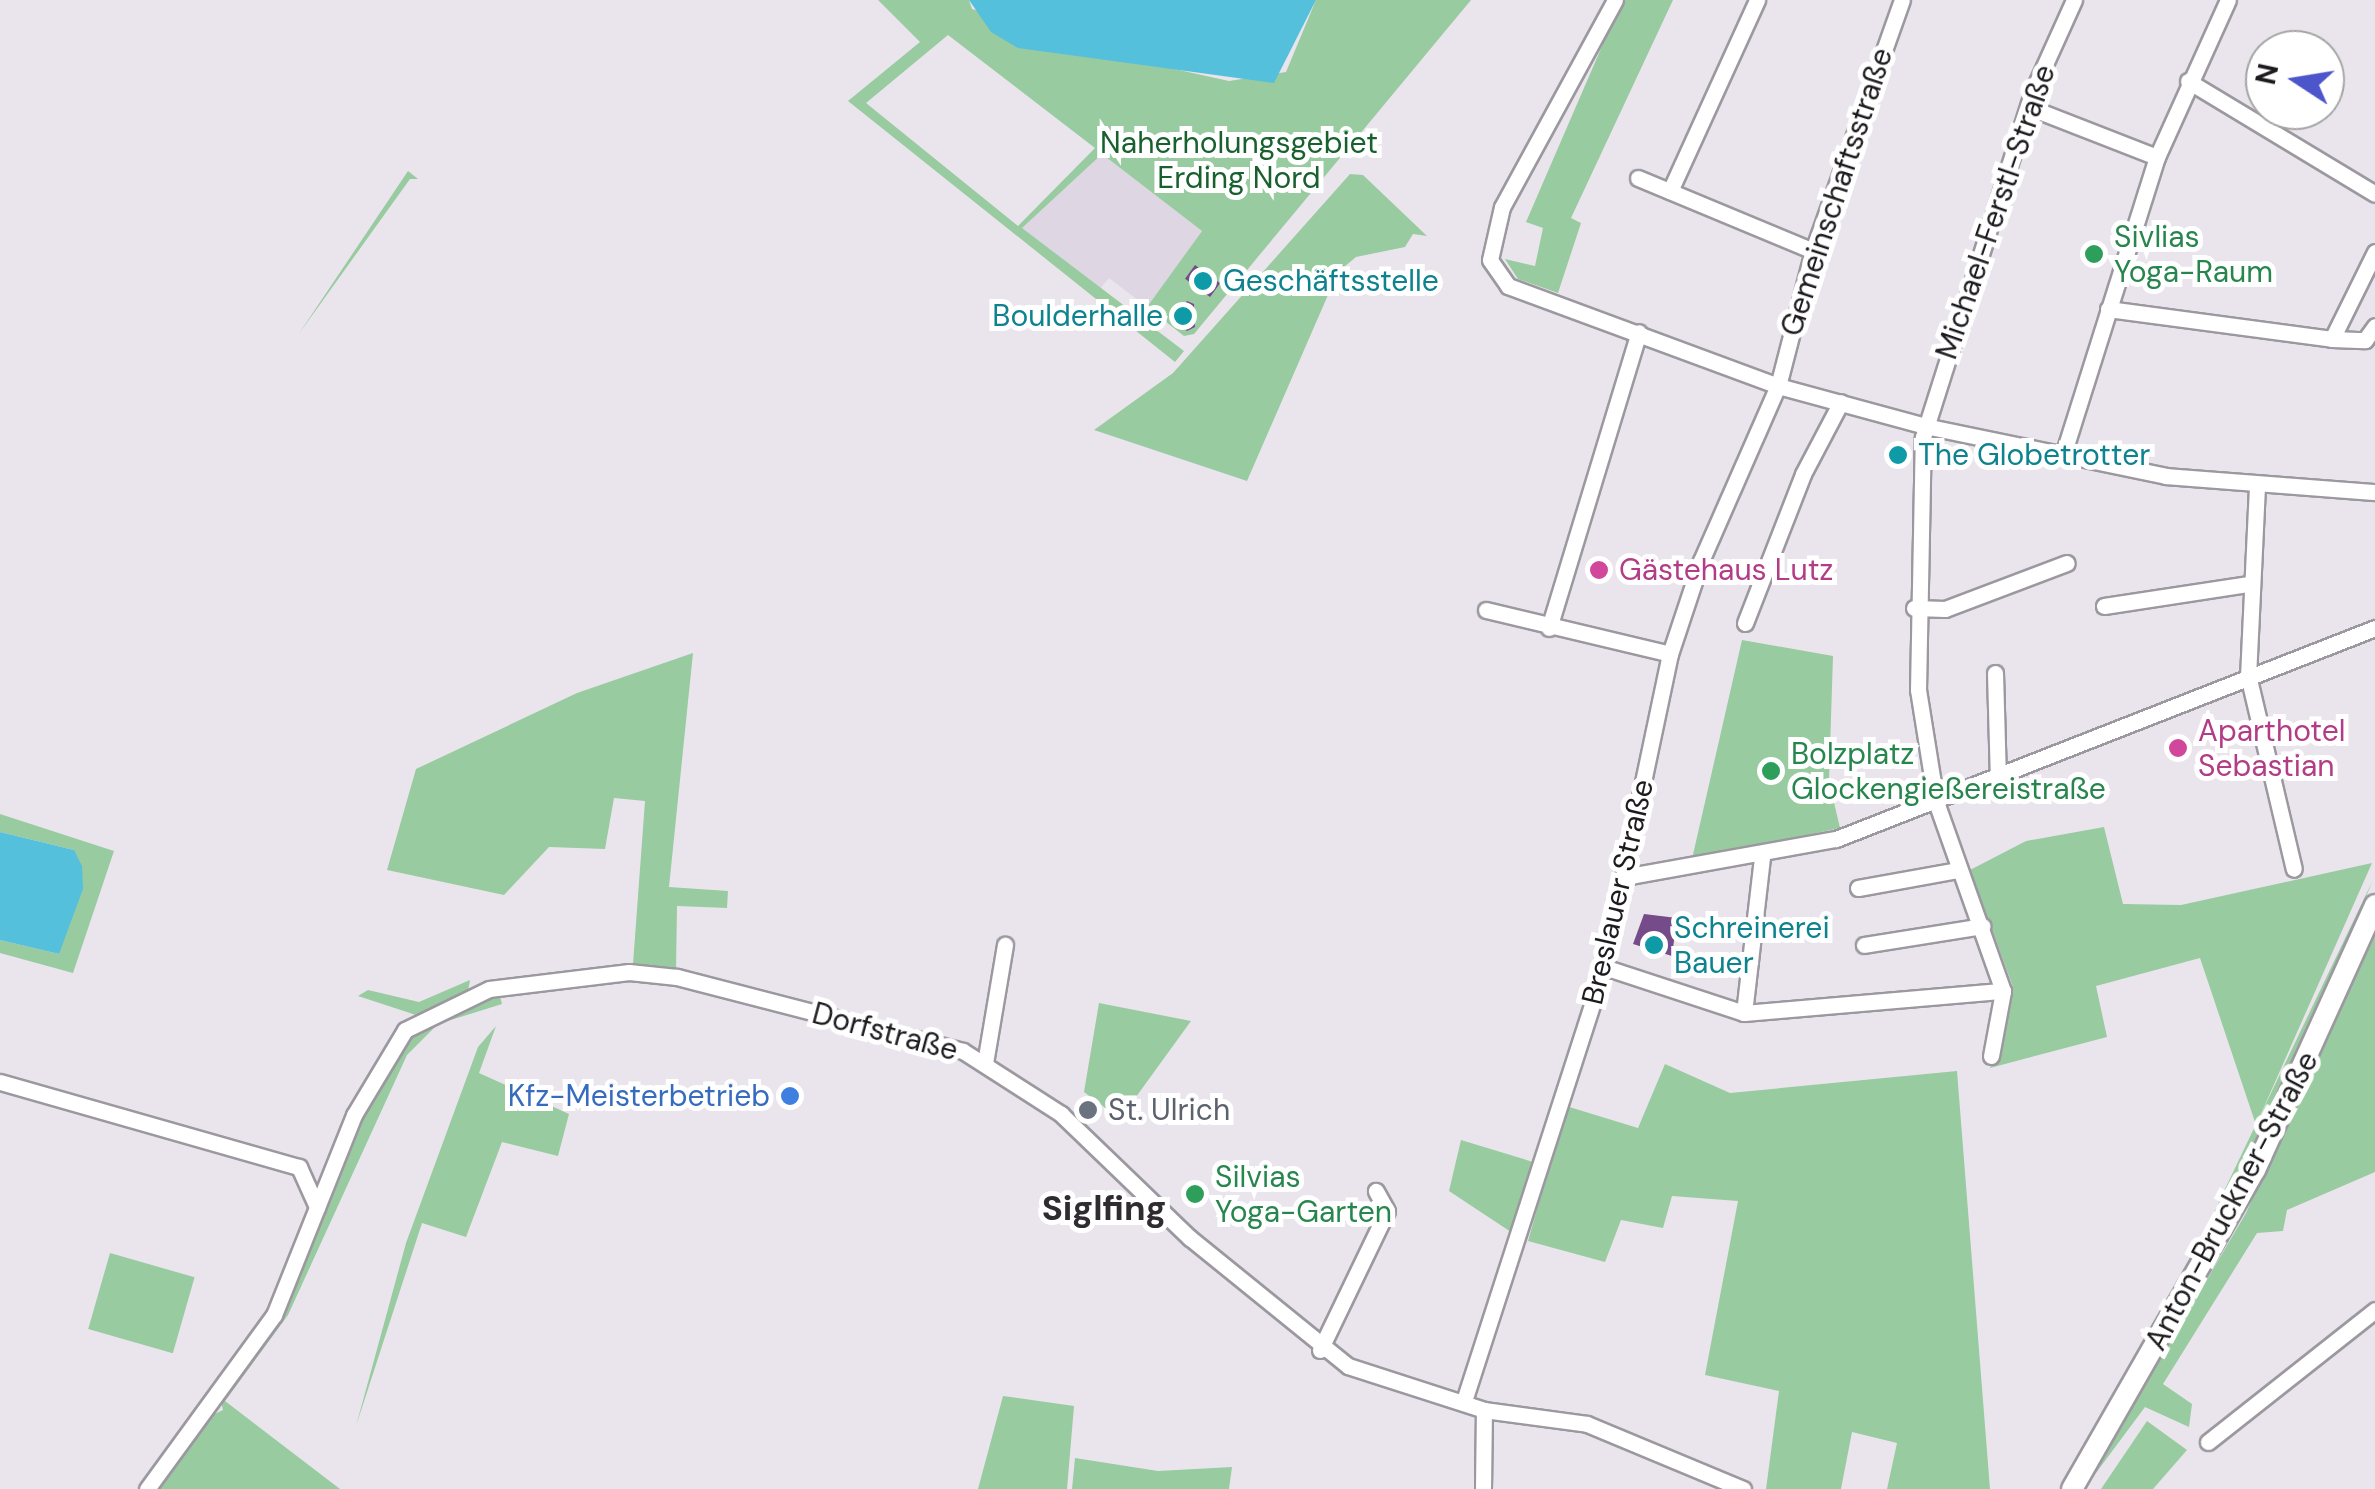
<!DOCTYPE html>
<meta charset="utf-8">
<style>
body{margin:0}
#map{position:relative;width:2375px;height:1489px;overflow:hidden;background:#eae5ed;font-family:"DM Sans",sans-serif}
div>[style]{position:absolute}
.built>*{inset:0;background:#dfd6e4}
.green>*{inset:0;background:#98cba0;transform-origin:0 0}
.water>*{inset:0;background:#55c0dc}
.building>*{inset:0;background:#754c89;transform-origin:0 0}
.roads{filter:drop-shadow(2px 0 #9c989f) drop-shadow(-2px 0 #9c989f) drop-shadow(0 2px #9c989f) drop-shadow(0 -2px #9c989f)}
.minor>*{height:15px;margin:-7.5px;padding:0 7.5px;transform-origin:7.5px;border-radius:7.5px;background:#fff}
.major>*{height:20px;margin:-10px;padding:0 10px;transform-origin:10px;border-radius:10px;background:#fff}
.dots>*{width:28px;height:28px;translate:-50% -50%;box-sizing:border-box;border:5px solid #fff;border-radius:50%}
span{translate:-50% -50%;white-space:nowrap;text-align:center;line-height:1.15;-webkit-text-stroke:10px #fff;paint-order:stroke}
.park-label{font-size:30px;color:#18612e}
.street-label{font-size:30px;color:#1d1b1e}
.leisure-label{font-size:30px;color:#27864d}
.left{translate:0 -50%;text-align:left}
.culture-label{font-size:30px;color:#0d838f}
.right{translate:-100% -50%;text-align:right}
.hotel-label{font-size:30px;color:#b23c85}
.shop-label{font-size:30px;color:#366cbe}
.worship-label{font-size:30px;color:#5b616d}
.quarter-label{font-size:35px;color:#2f2b31;font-weight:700}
.north{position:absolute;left:2245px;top:30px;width:100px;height:100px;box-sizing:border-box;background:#fff;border:2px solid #a5a4a5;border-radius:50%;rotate:282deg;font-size:28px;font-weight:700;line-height:40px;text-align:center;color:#1d1b1e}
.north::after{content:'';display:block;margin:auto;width:35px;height:45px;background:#4d55cb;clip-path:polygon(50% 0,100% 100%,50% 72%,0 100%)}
</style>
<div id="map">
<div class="built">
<i style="clip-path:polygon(1102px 154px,1202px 231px,1147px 307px,1109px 278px,1100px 289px,1021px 228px)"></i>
</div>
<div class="green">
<i style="clip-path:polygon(evenodd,878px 0,969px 0,972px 9px,1138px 61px,1229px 81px,1286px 72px,1316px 0,1471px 0,1194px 334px,1184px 336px,1147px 307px,1202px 231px,1102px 154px,1022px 228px,1184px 351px,1175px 362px,848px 101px,920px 42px,878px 0,948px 35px,1095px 148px,1018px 226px,866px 103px,948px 35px)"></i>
<i style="clip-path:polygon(1622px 0,1673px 0,1571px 218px,1581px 223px,1558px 293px,1518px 279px,1505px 259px,1535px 266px,1543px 228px,1526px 222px)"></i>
<i style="clip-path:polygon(408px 171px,418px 179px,410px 179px,298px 335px)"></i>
<i style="clip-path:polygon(1350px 174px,1363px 175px,1427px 236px,1413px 234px,1405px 247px,1356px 257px,1338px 272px,1247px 481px,1094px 430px,1173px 373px)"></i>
<i style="clip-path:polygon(1742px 640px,1833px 656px,1829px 781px,1840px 828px,1692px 859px)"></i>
<i style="clip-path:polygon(693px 653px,669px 887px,728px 891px,727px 908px,677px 906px,676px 972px,633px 964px,645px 801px,614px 798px,605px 849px,549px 847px,504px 895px,387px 870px,416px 769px,577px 693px)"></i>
<i style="clip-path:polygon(0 814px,114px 851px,73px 973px,0 953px,0 940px,59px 954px,74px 850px,0 832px)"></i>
<i style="clip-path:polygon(2104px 827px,2123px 904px,2181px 905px,2372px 863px,2256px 1125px,2200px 958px,2096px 986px,2107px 1037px,1990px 1068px,2013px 987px,1970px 870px,2026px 841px)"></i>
<i style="clip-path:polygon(2373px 880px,2277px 1109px,2218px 1221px,2212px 1216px)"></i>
<i style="clip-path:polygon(2375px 928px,2375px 1172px,2287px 1210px,2283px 1231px,2257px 1233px,2163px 1384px,2192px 1404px,2189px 1427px,2145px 1407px,2084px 1489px,2246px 1213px)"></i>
<i style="clip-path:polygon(470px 980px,468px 991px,416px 1015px,358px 996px,368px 990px,419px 1002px)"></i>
<i style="clip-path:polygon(500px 996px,502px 1004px,438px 1024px,407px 1055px,288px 1315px,225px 1401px,340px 1489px,157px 1489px,206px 1418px,223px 1410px,221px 1401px,275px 1324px,365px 1105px,406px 1036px,457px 1007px)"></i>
<i style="clip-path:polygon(1099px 1003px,1191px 1021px,1120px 1119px,1084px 1092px)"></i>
<i style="clip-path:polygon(496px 1026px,479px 1073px,569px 1114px,558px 1156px,502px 1142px,466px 1237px,422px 1223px,356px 1426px,406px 1243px,478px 1047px)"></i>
<i style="clip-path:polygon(1665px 1064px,1730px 1093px,1957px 1071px,1990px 1489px,1887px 1489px,1897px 1443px,1852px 1432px,1841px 1489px,1766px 1489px,1779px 1391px,1705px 1375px,1738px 1201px,1672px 1196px,1663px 1228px,1621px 1220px,1605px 1262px,1528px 1241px,1566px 1106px,1638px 1128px)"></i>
<i style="clip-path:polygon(1461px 1140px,1533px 1162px,1517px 1236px,1449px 1191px)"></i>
<i style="left:110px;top:1253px;width:88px;height:79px;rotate:16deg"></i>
<i style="clip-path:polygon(1003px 1396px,1074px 1406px,1067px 1489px,978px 1489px)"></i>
<i style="clip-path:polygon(2147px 1421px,2187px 1450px,2153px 1489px,2101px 1489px)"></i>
<i style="clip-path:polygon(1075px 1458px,1158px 1471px,1232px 1467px,1229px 1489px,1072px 1489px)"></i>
</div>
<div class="water">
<i style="clip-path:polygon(969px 0,1316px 0,1274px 83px,1018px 48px,991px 32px)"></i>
<i style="clip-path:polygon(0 832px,74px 850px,82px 866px,83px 889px,59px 954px,0 940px)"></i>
</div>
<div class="building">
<i style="left:1195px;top:265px;width:31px;height:17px;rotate:36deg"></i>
<i style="clip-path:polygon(1187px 301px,1194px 304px,1195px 327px,1187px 331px,1171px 319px)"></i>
<i style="clip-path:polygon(1644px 914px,1677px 918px,1672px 956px,1633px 944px)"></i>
</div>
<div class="roads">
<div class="minor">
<i style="left:1615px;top:0;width:236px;rotate:118.6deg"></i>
<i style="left:1502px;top:207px;width:54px;rotate:102.8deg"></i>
<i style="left:1490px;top:260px;width:32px;rotate:55deg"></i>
<i style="left:1508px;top:286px;width:288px;rotate:20.3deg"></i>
<i style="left:1778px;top:386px;width:152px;rotate:15.2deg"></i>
<i style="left:1925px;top:426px;width:246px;rotate:11.7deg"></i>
<i style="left:2166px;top:476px;width:210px;rotate:4.4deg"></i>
<i style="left:2188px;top:81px;width:218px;rotate:31.1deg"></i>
<i style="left:2031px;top:108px;width:135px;rotate:21.3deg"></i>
<i style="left:1638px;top:178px;width:190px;rotate:22.6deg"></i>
<i style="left:1670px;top:191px;width:210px;rotate:-65.5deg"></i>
<i style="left:2108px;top:309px;width:226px;rotate:7.6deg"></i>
<i style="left:2332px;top:339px;width:33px;rotate:2deg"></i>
<i style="left:2365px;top:340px;width:17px;rotate:-54deg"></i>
<i style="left:2332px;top:339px;width:97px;rotate:-63.7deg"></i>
<i style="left:2063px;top:455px;width:312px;rotate:-72.5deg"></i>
<i style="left:2157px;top:157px;width:172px;rotate:-65.7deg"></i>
<i style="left:2257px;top:486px;width:189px;rotate:92.7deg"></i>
<i style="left:2248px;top:675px;width:199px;rotate:76.7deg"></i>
<i style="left:2104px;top:606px;width:145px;rotate:-8.7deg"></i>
<i style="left:1914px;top:608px;width:31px;rotate:2deg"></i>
<i style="left:1945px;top:609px;width:130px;rotate:-20.7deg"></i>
<i style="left:1486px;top:610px;width:189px;rotate:13.4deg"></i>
<i style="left:1745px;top:623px;width:160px;rotate:-68.7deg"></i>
<i style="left:1803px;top:474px;width:81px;rotate:-62.2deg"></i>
<i style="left:1549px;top:628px;width:309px;rotate:-73.1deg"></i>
<i style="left:1995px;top:673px;width:107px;rotate:88.4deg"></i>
<i style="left:1624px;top:877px;width:215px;rotate:-10.2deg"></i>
<i style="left:1836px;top:839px;width:579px;rotate:-21.38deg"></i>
<i style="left:1858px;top:888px;width:102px;rotate:-10.2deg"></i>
<i style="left:1864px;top:945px;width:120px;rotate:-9.1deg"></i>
<i style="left:1604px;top:967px;width:147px;rotate:18.2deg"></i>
<i style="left:1744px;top:1013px;width:260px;rotate:-4.9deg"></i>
<i style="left:1744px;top:1013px;width:157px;rotate:-83.4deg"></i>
<i style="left:1991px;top:1056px;width:66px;rotate:-79.5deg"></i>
<i style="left:2003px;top:991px;width:201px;rotate:-109.5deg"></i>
<i style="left:1936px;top:802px;width:113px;rotate:-99.1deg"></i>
<i style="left:1918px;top:690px;width:253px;rotate:-88.9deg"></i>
<i style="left:1923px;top:437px;width:361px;rotate:-72.4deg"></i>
<i style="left:2032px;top:93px;width:102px;rotate:-65.7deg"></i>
<i style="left:985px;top:1063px;width:120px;rotate:-80.4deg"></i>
<i style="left:0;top:1082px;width:311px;rotate:15.9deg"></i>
<i style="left:299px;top:1167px;width:44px;rotate:65.8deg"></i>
<i style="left:1320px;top:1350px;width:154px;rotate:-64.3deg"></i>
<i style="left:1387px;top:1211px;width:23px;rotate:-119deg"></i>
<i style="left:1464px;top:1401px;width:456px;rotate:-72.1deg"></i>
<i style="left:1604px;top:967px;width:320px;rotate:-78.1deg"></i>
<i style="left:1670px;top:654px;width:98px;rotate:-71.6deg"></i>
<i style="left:1701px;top:561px;width:191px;rotate:-66.3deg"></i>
<i style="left:1778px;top:386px;width:139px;rotate:-75.5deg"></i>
<i style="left:1813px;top:251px;width:266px;rotate:-70.5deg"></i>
<i style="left:2208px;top:1442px;width:213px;rotate:-38.3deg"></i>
<i style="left:147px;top:1489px;width:215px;rotate:-53.9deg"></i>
<i style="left:274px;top:1315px;width:215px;rotate:-68.2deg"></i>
<i style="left:354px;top:1115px;width:99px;rotate:-59deg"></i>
<i style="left:405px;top:1030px;width:93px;rotate:-26deg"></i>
<i style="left:489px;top:989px;width:141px;rotate:-6.9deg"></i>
<i style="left:629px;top:972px;width:48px;rotate:5.9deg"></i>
<i style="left:677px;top:977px;width:295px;rotate:14.5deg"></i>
<i style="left:963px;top:1051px;width:117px;rotate:32.7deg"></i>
<i style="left:1061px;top:1114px;width:179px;rotate:43.9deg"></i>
<i style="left:1190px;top:1238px;width:203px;rotate:39deg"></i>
<i style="left:1348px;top:1366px;width:143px;rotate:17.9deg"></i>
<i style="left:1484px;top:1410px;width:104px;rotate:7.7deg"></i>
<i style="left:1587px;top:1424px;width:169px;rotate:22.6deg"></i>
<i style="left:1483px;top:1489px;width:79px;rotate:-89.3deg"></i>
</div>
<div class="major">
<i style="left:2072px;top:1489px;width:368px;rotate:-60.2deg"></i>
<i style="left:2255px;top:1170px;width:291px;rotate:-65.6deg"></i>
</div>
</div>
<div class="dots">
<i style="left:2094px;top:254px;background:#2e9e5b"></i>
<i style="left:1203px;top:281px;background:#0f9aa8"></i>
<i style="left:1183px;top:316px;background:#0f9aa8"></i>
<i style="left:1898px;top:455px;background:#0f9aa8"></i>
<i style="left:1599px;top:570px;background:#d1479c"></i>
<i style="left:2178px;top:748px;background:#d1479c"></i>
<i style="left:1771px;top:771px;background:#2e9e5b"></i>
<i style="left:1654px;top:945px;background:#0f9aa8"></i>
<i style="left:790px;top:1096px;background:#3f7fe0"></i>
<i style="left:1088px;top:1110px;background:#6b7280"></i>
<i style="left:1195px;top:1194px;background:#2e9e5b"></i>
</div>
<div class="park-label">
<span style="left:1239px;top:160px">Naherholungsgebiet<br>Erding Nord</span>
</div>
<div class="street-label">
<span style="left:1837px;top:192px;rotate:-72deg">Gemeinschaftsstraße</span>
<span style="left:1996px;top:212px;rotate:-71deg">Michael-Ferstl-Straße</span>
<span style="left:1618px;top:892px;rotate:-77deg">Breslauer Straße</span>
<span style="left:885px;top:1032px;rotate:15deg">Dorfstraße</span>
<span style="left:2232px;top:1201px;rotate:-62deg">Anton-Bruckner-Straße</span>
</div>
<div class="leisure-label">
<span class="left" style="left:2114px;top:254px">Sivlias<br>Yoga-Raum</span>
<span class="left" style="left:1791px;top:771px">Bolzplatz<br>Glockengießereistraße</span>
<span class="left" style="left:1215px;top:1194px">Silvias<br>Yoga-Garten</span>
</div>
<div class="culture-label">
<span class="left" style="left:1223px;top:281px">Geschäftsstelle</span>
<span class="right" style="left:1163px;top:316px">Boulderhalle</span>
<span class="left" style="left:1918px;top:455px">The Globetrotter</span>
<span class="left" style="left:1674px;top:945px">Schreinerei<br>Bauer</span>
</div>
<div class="hotel-label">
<span class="left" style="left:1619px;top:570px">Gästehaus Lutz</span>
<span class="left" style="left:2198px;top:748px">Aparthotel<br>Sebastian</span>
</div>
<div class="shop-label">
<span class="right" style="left:770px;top:1096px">Kfz-Meisterbetrieb</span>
</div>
<div class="worship-label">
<span class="left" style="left:1108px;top:1110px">St. Ulrich</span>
</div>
<div class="quarter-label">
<span style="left:1104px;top:1208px">Siglfing</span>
</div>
<div class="north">N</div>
</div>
